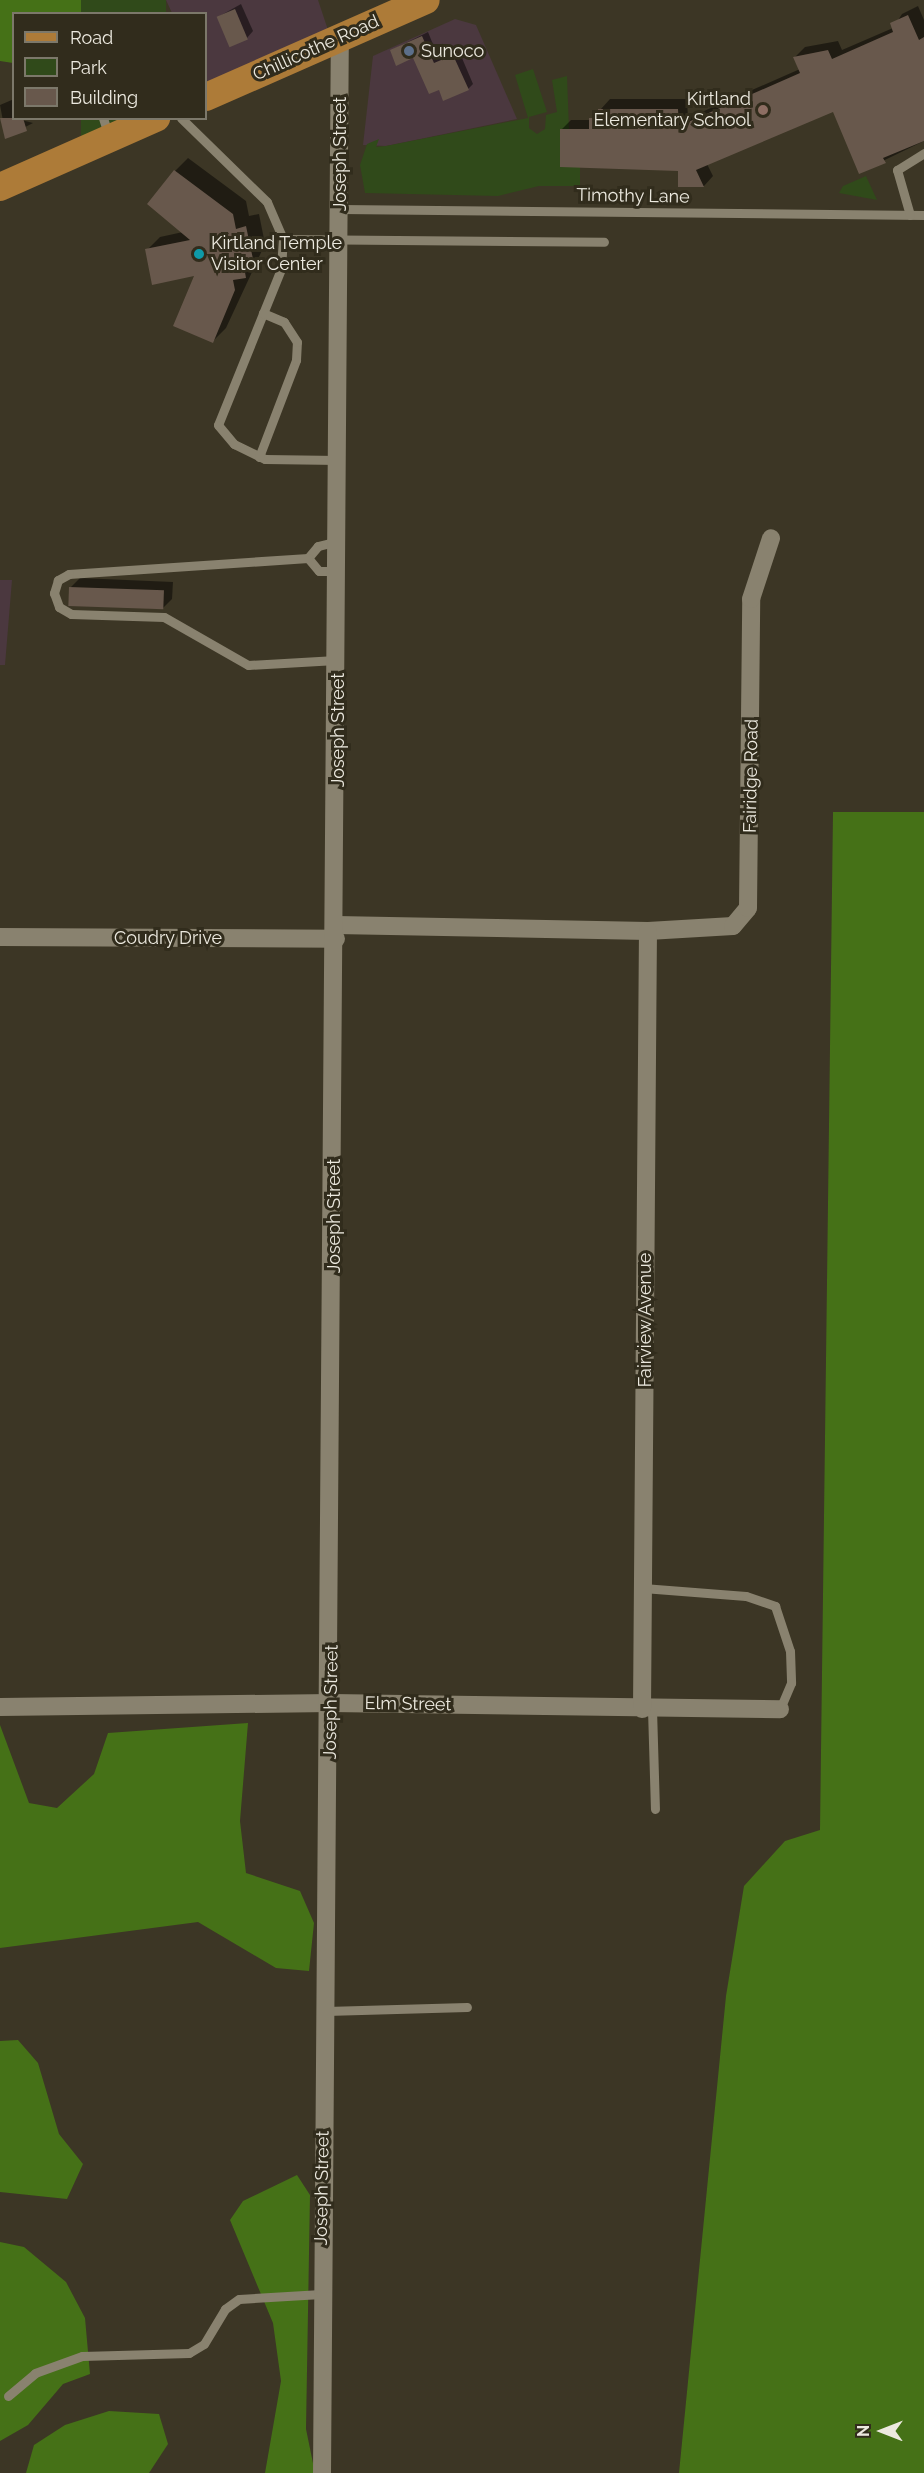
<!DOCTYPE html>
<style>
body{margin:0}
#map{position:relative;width:924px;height:2473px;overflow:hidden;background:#3c3625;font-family:Raleway,sans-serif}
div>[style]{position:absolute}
.commercial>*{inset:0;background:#4b383f}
.green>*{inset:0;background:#304a1a;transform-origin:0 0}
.forest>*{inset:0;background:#457117}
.shadow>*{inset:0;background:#0007}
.building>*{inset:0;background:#68584c;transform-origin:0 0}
.lane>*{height:9px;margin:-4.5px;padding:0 4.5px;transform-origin:4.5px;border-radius:4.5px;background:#89826f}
.street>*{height:18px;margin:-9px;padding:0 9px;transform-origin:9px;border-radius:9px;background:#89826f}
.primary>*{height:28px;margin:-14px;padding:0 14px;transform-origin:14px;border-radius:14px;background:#ad7b38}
.dots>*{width:16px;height:16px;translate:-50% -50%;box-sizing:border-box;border:3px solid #312c1c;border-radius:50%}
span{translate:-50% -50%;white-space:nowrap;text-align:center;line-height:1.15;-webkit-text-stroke:6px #312c1c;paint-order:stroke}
.street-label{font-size:18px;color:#ece9df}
.poi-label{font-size:18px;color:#ece9df}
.left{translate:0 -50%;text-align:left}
.right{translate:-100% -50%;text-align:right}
.legend{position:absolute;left:12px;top:12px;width:195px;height:108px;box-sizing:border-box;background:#312c1c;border:2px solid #7c786a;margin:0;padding:8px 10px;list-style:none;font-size:18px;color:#ece9df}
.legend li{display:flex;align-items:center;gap:12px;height:30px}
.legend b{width:30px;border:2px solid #7c786a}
.north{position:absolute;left:852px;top:2401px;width:60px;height:60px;-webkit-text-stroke:4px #312c1c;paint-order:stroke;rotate:270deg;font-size:16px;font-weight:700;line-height:24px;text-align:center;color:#ece9df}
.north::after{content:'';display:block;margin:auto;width:21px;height:27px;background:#ece9df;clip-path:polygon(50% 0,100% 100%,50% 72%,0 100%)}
</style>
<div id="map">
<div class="commercial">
<i style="clip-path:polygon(166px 0,318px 0,330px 36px,206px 89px,206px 14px,172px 13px)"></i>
<i style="clip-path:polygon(455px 19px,476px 25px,517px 119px,386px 146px,363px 145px,373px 56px)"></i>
<i style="clip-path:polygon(0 580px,12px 580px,5px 665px,0 665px)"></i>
</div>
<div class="green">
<i style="left:81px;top:0;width:85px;height:14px"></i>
<i style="clip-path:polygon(533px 69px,547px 112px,529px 117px,529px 128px,537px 134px,545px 129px,546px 115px,557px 112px,552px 80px,567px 76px,569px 129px,560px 129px,560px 167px,580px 157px,580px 186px,539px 186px,498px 196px,365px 193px,360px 165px,367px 144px,379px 139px,376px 147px,386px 146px,528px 118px,515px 75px)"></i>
<i style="clip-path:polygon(81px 118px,140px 119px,81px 146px)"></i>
<i style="clip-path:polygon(866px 176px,877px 200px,839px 193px,843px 186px)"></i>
</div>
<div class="forest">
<i style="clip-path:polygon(0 0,81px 0,81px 13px,14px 14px,13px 63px,0 61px)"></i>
<i style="clip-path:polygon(833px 812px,924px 812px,924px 2473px,679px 2473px,726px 1996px,744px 1886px,785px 1841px,820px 1830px)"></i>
<i style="clip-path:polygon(248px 1723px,240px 1821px,246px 1873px,300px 1891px,314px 1923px,309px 1971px,276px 1968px,198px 1922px,0 1948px,0 1725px,29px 1803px,57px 1808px,94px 1774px,108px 1733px)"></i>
<i style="clip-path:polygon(18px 2040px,38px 2063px,59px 2134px,83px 2164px,67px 2199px,0 2192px,0 2041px)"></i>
<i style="clip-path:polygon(297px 2175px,310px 2195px,306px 2429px,315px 2473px,265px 2473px,281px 2381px,273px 2323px,230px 2220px,243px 2201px)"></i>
<i style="clip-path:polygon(0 2242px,24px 2247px,66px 2282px,85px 2318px,90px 2374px,63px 2384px,28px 2425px,0 2441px)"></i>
<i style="clip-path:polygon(109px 2411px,159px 2414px,168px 2444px,149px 2473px,26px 2473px,34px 2445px,65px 2425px)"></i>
</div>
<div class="shadow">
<i style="clip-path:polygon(241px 4px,253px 31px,247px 38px,218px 17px)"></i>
<i style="clip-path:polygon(918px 6px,924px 20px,924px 141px,860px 172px,833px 110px,707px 164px,713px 176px,704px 186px,679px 186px,680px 169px,561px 130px,571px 120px,591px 120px,610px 99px,687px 99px,688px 118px,800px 69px,795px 57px,805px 47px,838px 41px,842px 50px,893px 28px,902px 14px)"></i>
<i style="clip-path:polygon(428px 32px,439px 59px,459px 51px,473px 84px,468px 89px,439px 88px,414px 56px,392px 50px)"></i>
<i style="clip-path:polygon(14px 99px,14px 118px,33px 123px,6px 137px,0 105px)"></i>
<i style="clip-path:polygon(188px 158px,246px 201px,249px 216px,259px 214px,265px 244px,226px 328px,213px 341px,196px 274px,147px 250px,160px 237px,183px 232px,175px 171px)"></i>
<i style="clip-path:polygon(80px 578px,173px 582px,172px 599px,162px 609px,69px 603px,70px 588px)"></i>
</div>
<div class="building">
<i style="left:235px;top:9px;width:33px;height:20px;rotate:67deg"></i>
<i style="clip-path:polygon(908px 15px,919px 40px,924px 37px,924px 141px,883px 158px,886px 163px,859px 174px,833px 112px,696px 170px,704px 187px,678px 187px,678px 171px,560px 167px,560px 129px,589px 129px,589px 118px,598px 118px,598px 109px,678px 109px,679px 126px,800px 73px,793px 57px,828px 50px,832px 59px,893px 32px,890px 23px)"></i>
<i style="clip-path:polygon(422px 36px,434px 63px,453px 55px,469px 90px,443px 101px,439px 90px,429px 94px,413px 58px,396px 66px,390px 50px)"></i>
<i style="clip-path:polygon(0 118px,23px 118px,27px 131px,5px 139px)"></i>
<i style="clip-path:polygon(174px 170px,233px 214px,236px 229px,246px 226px,253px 259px,243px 261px,246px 278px,233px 280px,235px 290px,213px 343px,173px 326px,194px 276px,152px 285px,145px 249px,190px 240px,147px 204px)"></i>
<i style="left:69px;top:587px;width:95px;height:19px;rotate:2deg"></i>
</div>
<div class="lane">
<i style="left:103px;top:118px;width:19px;rotate:72deg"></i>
<i style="left:181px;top:118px;width:120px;rotate:44.3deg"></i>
<i style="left:267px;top:202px;width:40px;rotate:66.6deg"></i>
<i style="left:283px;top:239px;width:30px;rotate:94deg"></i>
<i style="left:281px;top:269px;width:168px;rotate:112deg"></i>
<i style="left:218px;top:425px;width:25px;rotate:50deg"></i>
<i style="left:234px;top:444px;width:34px;rotate:26deg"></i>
<i style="left:265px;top:459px;width:73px;rotate:0.8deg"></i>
<i style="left:341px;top:209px;width:583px;rotate:0.59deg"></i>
<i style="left:910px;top:215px;width:47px;rotate:-106.1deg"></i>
<i style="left:897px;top:170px;width:32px;rotate:-32deg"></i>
<i style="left:283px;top:239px;width:321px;rotate:0.5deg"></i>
<i style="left:259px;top:457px;width:104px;rotate:-69.1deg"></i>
<i style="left:296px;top:360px;width:18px;rotate:-87deg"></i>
<i style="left:297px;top:342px;width:24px;rotate:-123deg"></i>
<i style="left:284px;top:322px;width:23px;rotate:-157deg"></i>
<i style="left:338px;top:541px;width:21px;rotate:166deg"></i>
<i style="left:318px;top:546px;width:16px;rotate:130deg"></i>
<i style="left:308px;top:558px;width:17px;rotate:50deg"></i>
<i style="left:319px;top:571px;width:20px"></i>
<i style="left:308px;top:558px;width:240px;rotate:176.2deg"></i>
<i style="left:69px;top:574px;width:13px;rotate:151deg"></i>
<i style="left:58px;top:580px;width:14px;rotate:107deg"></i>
<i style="left:54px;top:593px;width:15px;rotate:70deg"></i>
<i style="left:59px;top:607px;width:14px;rotate:30deg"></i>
<i style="left:71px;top:614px;width:93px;rotate:1.8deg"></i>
<i style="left:164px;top:617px;width:97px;rotate:29.7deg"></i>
<i style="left:248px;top:665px;width:88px;rotate:-3.3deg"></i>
<i style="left:643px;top:1588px;width:103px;rotate:4.4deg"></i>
<i style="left:746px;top:1596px;width:31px;rotate:19deg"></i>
<i style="left:775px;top:1606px;width:47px;rotate:71.6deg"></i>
<i style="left:790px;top:1651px;width:32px;rotate:88deg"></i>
<i style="left:791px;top:1683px;width:28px;rotate:113deg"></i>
<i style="left:652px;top:1709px;width:100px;rotate:88.3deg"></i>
<i style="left:326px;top:2011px;width:141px;rotate:-1.6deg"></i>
<i style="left:8px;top:2396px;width:35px;rotate:-40deg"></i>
<i style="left:35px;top:2373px;width:50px;rotate:-19.9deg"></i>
<i style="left:82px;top:2356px;width:107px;rotate:-1.6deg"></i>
<i style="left:189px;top:2353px;width:17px;rotate:-31deg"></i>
<i style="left:204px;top:2344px;width:41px;rotate:-59deg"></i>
<i style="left:225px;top:2309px;width:17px;rotate:-36deg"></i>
<i style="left:239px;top:2299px;width:82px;rotate:-3.5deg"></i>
</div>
<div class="street">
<i style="left:336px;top:925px;width:312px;rotate:1.1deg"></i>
<i style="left:648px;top:931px;width:85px;rotate:-3.4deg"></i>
<i style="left:733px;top:926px;width:23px;rotate:-50deg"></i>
<i style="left:748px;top:908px;width:309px;rotate:-89.4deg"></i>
<i style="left:751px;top:599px;width:64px;rotate:-71.8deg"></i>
<i style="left:0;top:937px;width:336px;rotate:0.3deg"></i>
<i style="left:0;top:1707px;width:331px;rotate:-0.7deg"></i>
<i style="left:331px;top:1703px;width:449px;rotate:0.8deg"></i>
<i style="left:642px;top:1709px;width:778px;rotate:-89.56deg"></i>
<i style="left:322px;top:2473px;width:2435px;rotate:-89.58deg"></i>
</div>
<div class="primary">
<i style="left:206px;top:97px;width:240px;rotate:-23.8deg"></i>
<i style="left:0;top:187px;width:171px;rotate:-23.9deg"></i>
</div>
<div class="dots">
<i style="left:409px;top:51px;background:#5c6f8a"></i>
<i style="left:763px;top:110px;background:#8d6e63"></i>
<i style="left:199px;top:254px;background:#0f9aa8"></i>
</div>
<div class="street-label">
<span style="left:316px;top:48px;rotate:-24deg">Chillicothe Road</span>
<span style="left:340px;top:154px;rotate:-90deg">Joseph Street</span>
<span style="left:633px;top:196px;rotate:1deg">Timothy Lane</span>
<span style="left:338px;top:730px;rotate:-90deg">Joseph Street</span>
<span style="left:751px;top:776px;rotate:-89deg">Fairidge Road</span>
<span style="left:168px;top:938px">Coudry Drive</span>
<span style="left:334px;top:1216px;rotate:-90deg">Joseph Street</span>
<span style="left:645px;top:1320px;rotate:-90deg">Fairview Avenue</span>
<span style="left:331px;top:1702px;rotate:-89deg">Joseph Street</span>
<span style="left:408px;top:1704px;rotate:1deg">Elm Street</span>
<span style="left:322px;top:2188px;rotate:-89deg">Joseph Street</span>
</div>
<div class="poi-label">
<span class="left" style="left:421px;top:51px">Sunoco</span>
<span class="right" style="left:751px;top:110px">Kirtland<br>Elementary School</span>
<span class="left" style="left:211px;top:254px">Kirtland Temple<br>Visitor Center</span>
</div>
<ul class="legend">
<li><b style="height:8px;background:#ad7b38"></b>Road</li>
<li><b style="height:16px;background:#304a1a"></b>Park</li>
<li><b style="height:16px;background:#68584c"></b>Building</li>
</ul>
<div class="north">N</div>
</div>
